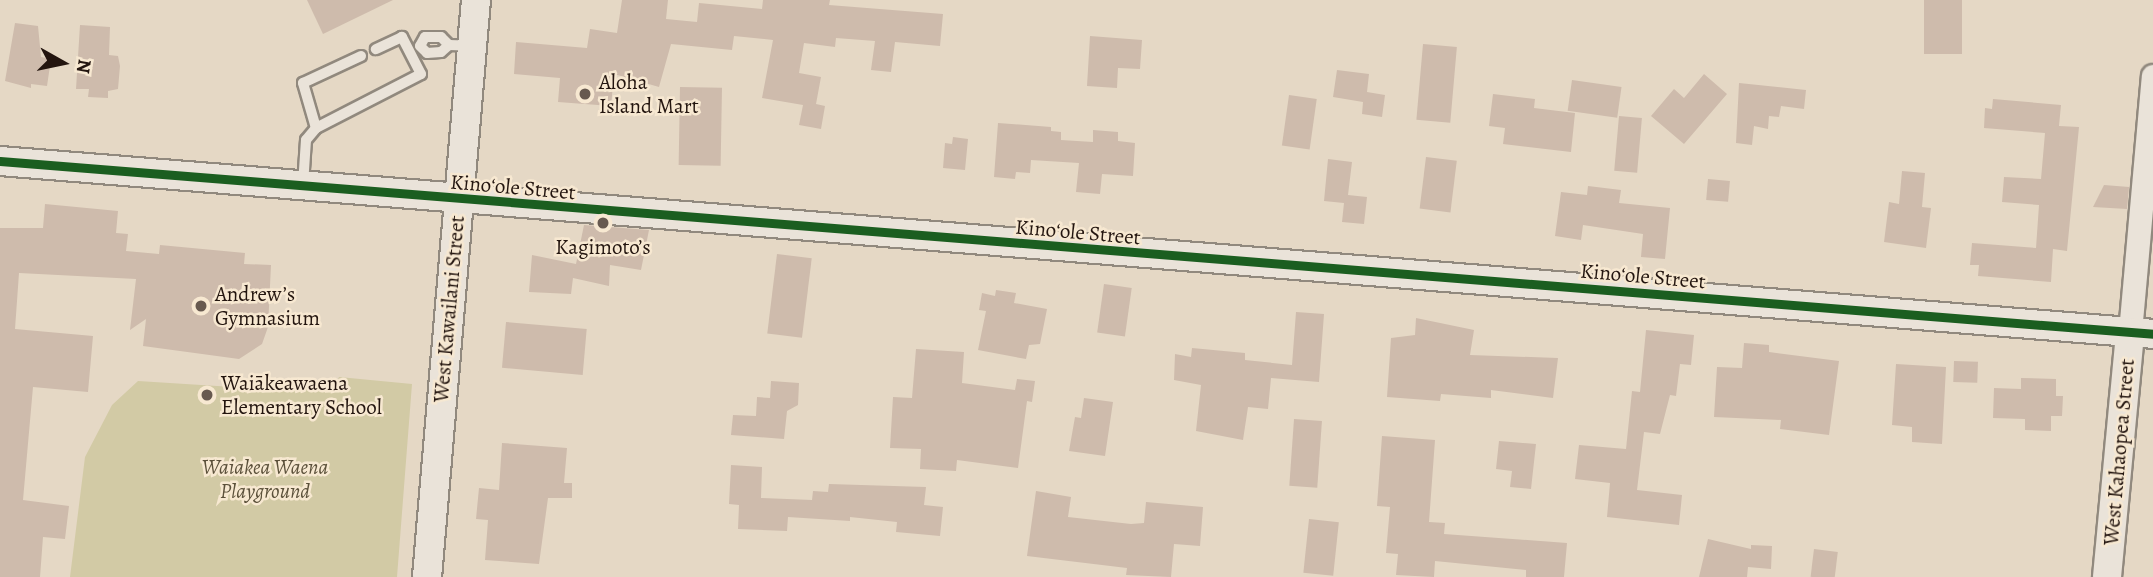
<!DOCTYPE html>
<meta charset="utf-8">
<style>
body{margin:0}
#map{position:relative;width:2153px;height:577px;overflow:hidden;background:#e5d8c5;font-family:Alegreya,serif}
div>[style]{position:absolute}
.green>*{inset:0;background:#d2caa5}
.building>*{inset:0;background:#cebbac;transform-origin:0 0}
.roads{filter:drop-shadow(2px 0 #91897e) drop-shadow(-2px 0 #91897e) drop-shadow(0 2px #91897e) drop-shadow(0 -2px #91897e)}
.service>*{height:10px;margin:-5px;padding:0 5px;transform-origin:5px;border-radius:5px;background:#eae3d9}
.minor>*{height:23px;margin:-11.5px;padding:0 11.5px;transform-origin:11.5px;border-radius:11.5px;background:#eae3d9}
.tertiary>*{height:28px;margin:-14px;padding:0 14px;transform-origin:14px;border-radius:14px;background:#eae3d9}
.cycleway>*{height:9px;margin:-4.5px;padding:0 4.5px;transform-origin:4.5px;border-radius:4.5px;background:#1b5e20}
.dots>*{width:19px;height:19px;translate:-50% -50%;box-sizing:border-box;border:4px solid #f7e8d1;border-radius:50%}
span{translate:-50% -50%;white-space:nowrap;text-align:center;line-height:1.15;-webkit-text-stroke:5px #f7e8d1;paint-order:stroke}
.poi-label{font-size:21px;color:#23150f}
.left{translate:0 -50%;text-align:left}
.street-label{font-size:21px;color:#23150f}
.park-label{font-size:21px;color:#5b503a;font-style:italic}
.north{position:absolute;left:28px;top:28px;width:70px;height:70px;-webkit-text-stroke:5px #f7e8d1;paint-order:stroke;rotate:99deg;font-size:19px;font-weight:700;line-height:28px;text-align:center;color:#23150f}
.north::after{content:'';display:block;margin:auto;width:24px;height:32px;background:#23150f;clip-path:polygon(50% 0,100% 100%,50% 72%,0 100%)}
</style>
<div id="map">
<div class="green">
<i style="clip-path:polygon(339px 377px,412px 384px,397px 577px,70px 577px,85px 457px,112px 405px,138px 381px,233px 387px,256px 379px,335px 387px)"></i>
</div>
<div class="building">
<i style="clip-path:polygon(307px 0,393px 0,323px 34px)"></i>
<i style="clip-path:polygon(622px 0,668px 0,666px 19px,697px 22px,699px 3px,762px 9px,763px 0,830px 0,829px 5px,943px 14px,940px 46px,895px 42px,891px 72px,871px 70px,875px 41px,836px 38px,835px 47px,804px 43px,799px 73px,821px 77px,816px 104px,825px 106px,821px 129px,799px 125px,803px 105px,762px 98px,773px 40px,734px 36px,732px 50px,671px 44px,659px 87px,614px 74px,611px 106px,558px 102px,560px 78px,514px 74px,516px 42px,587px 48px,590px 29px,617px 33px)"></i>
<i style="left:1924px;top:0;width:38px;height:54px"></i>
<i style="clip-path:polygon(15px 23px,38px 26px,41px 57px,51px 59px,47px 86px,31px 84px,31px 88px,5px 81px)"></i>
<i style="clip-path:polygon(80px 25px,110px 27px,109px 55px,118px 56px,120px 66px,118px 89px,108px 91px,108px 98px,88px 97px,89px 89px,76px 89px)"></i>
<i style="clip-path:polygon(1090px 36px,1142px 40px,1140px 69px,1118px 68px,1117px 88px,1087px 86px)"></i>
<i style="left:1423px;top:44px;width:34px;height:76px;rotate:5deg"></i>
<i style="clip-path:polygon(1337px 70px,1369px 74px,1367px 92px,1385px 95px,1382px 117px,1362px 114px,1363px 102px,1333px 97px)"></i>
<i style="clip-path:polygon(1704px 74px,1727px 94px,1684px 144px,1651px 116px,1674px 89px,1684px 98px)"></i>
<i style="left:1572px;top:80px;width:50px;height:31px;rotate:8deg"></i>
<i style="clip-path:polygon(1739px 83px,1806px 90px,1804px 109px,1781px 106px,1779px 117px,1769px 116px,1768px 129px,1754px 126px,1752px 145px,1736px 143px)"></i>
<i style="left:680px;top:87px;width:42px;height:78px;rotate:1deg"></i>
<i style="clip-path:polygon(1493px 94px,1535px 99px,1534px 108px,1575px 113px,1571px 152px,1503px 144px,1505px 128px,1489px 126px)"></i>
<i style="left:1289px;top:95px;width:28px;height:51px;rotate:8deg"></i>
<i style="clip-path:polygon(1993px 99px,2061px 105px,2059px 126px,2079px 127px,2067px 251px,2053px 249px,2051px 282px,1978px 276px,1979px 265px,1970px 265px,1972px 243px,2036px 248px,2039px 205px,2002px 202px,2004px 177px,2041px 179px,2045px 133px,1984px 128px,1985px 108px,1992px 109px)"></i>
<i style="left:1619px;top:116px;width:23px;height:55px;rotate:5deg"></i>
<i style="clip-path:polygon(998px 123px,1051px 127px,1051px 131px,1061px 132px,1061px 140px,1093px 142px,1093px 130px,1118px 132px,1118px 141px,1135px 143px,1133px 176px,1102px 174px,1100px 194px,1076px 192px,1079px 163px,1031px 160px,1030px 173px,1016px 172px,1015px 179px,994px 177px)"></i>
<i style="clip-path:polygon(953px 137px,968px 139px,965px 170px,943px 168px,945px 143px,952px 144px)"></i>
<i style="left:1426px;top:157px;width:31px;height:52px;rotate:7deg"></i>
<i style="clip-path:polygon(1328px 159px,1352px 162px,1348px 195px,1367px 197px,1364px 224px,1342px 222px,1344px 203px,1324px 201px)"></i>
<i style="clip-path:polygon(1902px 171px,1925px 173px,1922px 207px,1931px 208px,1926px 248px,1884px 242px,1889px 202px,1899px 204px)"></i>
<i style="left:1708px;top:179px;width:22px;height:21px;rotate:5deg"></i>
<i style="clip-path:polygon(2104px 185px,2129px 187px,2127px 209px,2093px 207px)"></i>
<i style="clip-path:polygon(1588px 186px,1621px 190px,1619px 203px,1670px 208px,1665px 259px,1641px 257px,1643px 234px,1583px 225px,1581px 240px,1555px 236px,1561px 192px,1587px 195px)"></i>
<i style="clip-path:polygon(45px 204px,118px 211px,116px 233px,128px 234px,126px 251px,159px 254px,160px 245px,245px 253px,244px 264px,271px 265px,268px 327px,262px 344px,239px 359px,143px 346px,146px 319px,130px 330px,136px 279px,19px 273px,15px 329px,93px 336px,88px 392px,33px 387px,23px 500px,69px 506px,65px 539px,43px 537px,40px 577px,0 577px,0 228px,43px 228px)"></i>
<i style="clip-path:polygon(584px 225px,649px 230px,641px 270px,610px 265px,609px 286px,573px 278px,571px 294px,529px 292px,532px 255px,576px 264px)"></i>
<i style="left:777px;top:254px;width:35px;height:80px;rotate:7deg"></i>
<i style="left:1104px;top:284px;width:28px;height:49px;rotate:8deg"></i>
<i style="clip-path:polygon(996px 290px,1016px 293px,1014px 303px,1047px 309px,1040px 344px,1029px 345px,1026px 359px,978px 350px,986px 311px,979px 310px,982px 293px,995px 296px)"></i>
<i style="clip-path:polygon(1296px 312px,1324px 314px,1319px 382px,1271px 378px,1268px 409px,1248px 407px,1243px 440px,1196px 431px,1201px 385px,1174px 380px,1175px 354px,1191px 357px,1192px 348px,1245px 353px,1245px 360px,1292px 365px)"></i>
<i style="clip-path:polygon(1416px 318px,1474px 330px,1470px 355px,1558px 358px,1553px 398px,1491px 390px,1491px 398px,1441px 394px,1440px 401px,1387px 397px,1391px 338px,1415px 335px)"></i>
<i style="left:506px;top:322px;width:81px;height:46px;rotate:5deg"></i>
<i style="clip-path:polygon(1646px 330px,1694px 335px,1691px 365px,1680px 364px,1676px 396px,1670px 395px,1660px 434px,1644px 432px,1637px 490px,1682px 495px,1679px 525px,1607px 517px,1610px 483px,1575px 479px,1579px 445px,1626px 449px,1632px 391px,1640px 392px)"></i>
<i style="clip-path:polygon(1744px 343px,1769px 345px,1769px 352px,1839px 361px,1829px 435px,1780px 429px,1781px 420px,1714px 417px,1717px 367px,1742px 368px)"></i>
<i style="clip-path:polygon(916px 349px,964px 352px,962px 383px,1015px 390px,1017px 379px,1035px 381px,1032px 402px,1027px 401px,1018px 468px,957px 460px,956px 471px,920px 469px,921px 449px,890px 448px,893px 397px,912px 398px)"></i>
<i style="left:1954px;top:361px;width:24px;height:21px;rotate:2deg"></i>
<i style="clip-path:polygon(1896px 364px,1946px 367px,1942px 444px,1912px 442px,1912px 427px,1892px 425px)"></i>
<i style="clip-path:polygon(2021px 378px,2056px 379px,2056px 396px,2063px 396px,2062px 416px,2051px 416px,2051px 431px,2025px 430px,2025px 419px,1993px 418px,1994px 388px,2021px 389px)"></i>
<i style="clip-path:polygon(771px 381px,799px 383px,798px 405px,787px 411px,784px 439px,731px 435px,733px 415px,756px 416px,757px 397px,770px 398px)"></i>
<i style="clip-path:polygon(1084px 398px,1113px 402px,1105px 456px,1069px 451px,1075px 417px,1081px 418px)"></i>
<i style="left:1294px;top:419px;width:28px;height:67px;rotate:4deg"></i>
<i style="clip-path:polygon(1382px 436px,1435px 440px,1429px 522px,1445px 523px,1444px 534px,1567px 543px,1564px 577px,1526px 577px,1526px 570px,1435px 561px,1434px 577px,1396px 575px,1398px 554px,1386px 553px,1390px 507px,1377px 506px)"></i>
<i style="clip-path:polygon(1499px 441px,1536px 444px,1531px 489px,1510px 487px,1512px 471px,1496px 469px)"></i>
<i style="clip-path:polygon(502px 443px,567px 448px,564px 483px,572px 483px,572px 498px,548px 498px,539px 564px,485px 560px,488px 520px,476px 519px,479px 488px,499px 490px)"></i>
<i style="clip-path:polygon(731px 465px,762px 467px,761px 498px,812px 500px,813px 491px,828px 492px,829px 484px,926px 487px,924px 505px,943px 507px,940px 536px,896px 532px,897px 522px,850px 517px,850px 521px,788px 517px,787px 531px,738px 529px,739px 505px,729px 504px)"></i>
<i style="clip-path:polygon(1036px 491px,1071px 497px,1068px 517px,1131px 524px,1144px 523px,1146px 502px,1203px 507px,1200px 546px,1174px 544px,1171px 577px,1126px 575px,1127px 568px,1027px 556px)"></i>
<i style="left:1309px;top:519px;width:30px;height:54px;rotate:6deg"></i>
<i style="clip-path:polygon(1708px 539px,1751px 549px,1751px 545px,1772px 546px,1771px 569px,1748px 567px,1747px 577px,1699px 577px)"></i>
<i style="left:1814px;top:549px;width:24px;height:28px;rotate:7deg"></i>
</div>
<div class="roads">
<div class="service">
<i style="left:449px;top:45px;width:11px;rotate:-135deg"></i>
<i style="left:441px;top:37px;width:16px;rotate:180deg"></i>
<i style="left:425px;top:37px;width:10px;rotate:119deg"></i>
<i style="left:420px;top:46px;width:10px;rotate:45deg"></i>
<i style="left:427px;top:53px;width:14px;rotate:-4deg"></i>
<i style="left:441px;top:52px;width:11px;rotate:-41deg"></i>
<i style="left:449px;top:45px;width:23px;rotate:2deg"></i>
<i style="left:316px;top:128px;width:118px;rotate:-27.2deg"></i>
<i style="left:421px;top:74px;width:42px;rotate:-117.2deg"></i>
<i style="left:402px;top:37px;width:29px;rotate:155deg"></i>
<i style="left:303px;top:185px;width:45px;rotate:-86.2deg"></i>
<i style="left:306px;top:140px;width:16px;rotate:-50deg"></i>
<i style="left:316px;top:128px;width:47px;rotate:-106.1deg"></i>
<i style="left:303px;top:83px;width:64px;rotate:-25deg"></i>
</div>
<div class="minor">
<i style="left:2130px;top:332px;width:257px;rotate:-84.9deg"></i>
</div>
<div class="tertiary">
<i style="left:0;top:161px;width:2160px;rotate:4.59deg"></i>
<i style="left:427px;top:577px;width:579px;rotate:-85.15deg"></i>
<i style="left:2107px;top:577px;width:246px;rotate:-84.6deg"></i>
</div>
</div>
<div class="cycleway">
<i style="left:0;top:161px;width:2160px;rotate:4.59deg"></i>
</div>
<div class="dots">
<i style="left:585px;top:94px;background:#67594f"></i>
<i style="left:603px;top:223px;background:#67594f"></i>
<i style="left:201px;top:306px;background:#67594f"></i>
<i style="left:207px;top:395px;background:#67594f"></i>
</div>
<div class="poi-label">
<span class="left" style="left:599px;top:94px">Aloha<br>Island Mart</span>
<span style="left:603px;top:247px">Kagimoto’s</span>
<span class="left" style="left:215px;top:306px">Andrew’s<br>Gymnasium</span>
<span class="left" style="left:221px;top:395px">Waiākeawaena<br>Elementary School</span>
</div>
<div class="street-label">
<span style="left:513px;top:187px;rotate:5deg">Kinoʻole Street</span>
<span style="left:1078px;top:232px;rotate:5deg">Kinoʻole Street</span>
<span style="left:1643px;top:276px;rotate:5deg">Kinoʻole Street</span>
<span style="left:449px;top:309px;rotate:-85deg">West Kawailani Street</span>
<span style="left:2119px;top:452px;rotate:-85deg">West Kahaopea Street</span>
</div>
<div class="park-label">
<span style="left:265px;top:479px">Waiakea Waena<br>Playground</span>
</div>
<div class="north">N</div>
</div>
